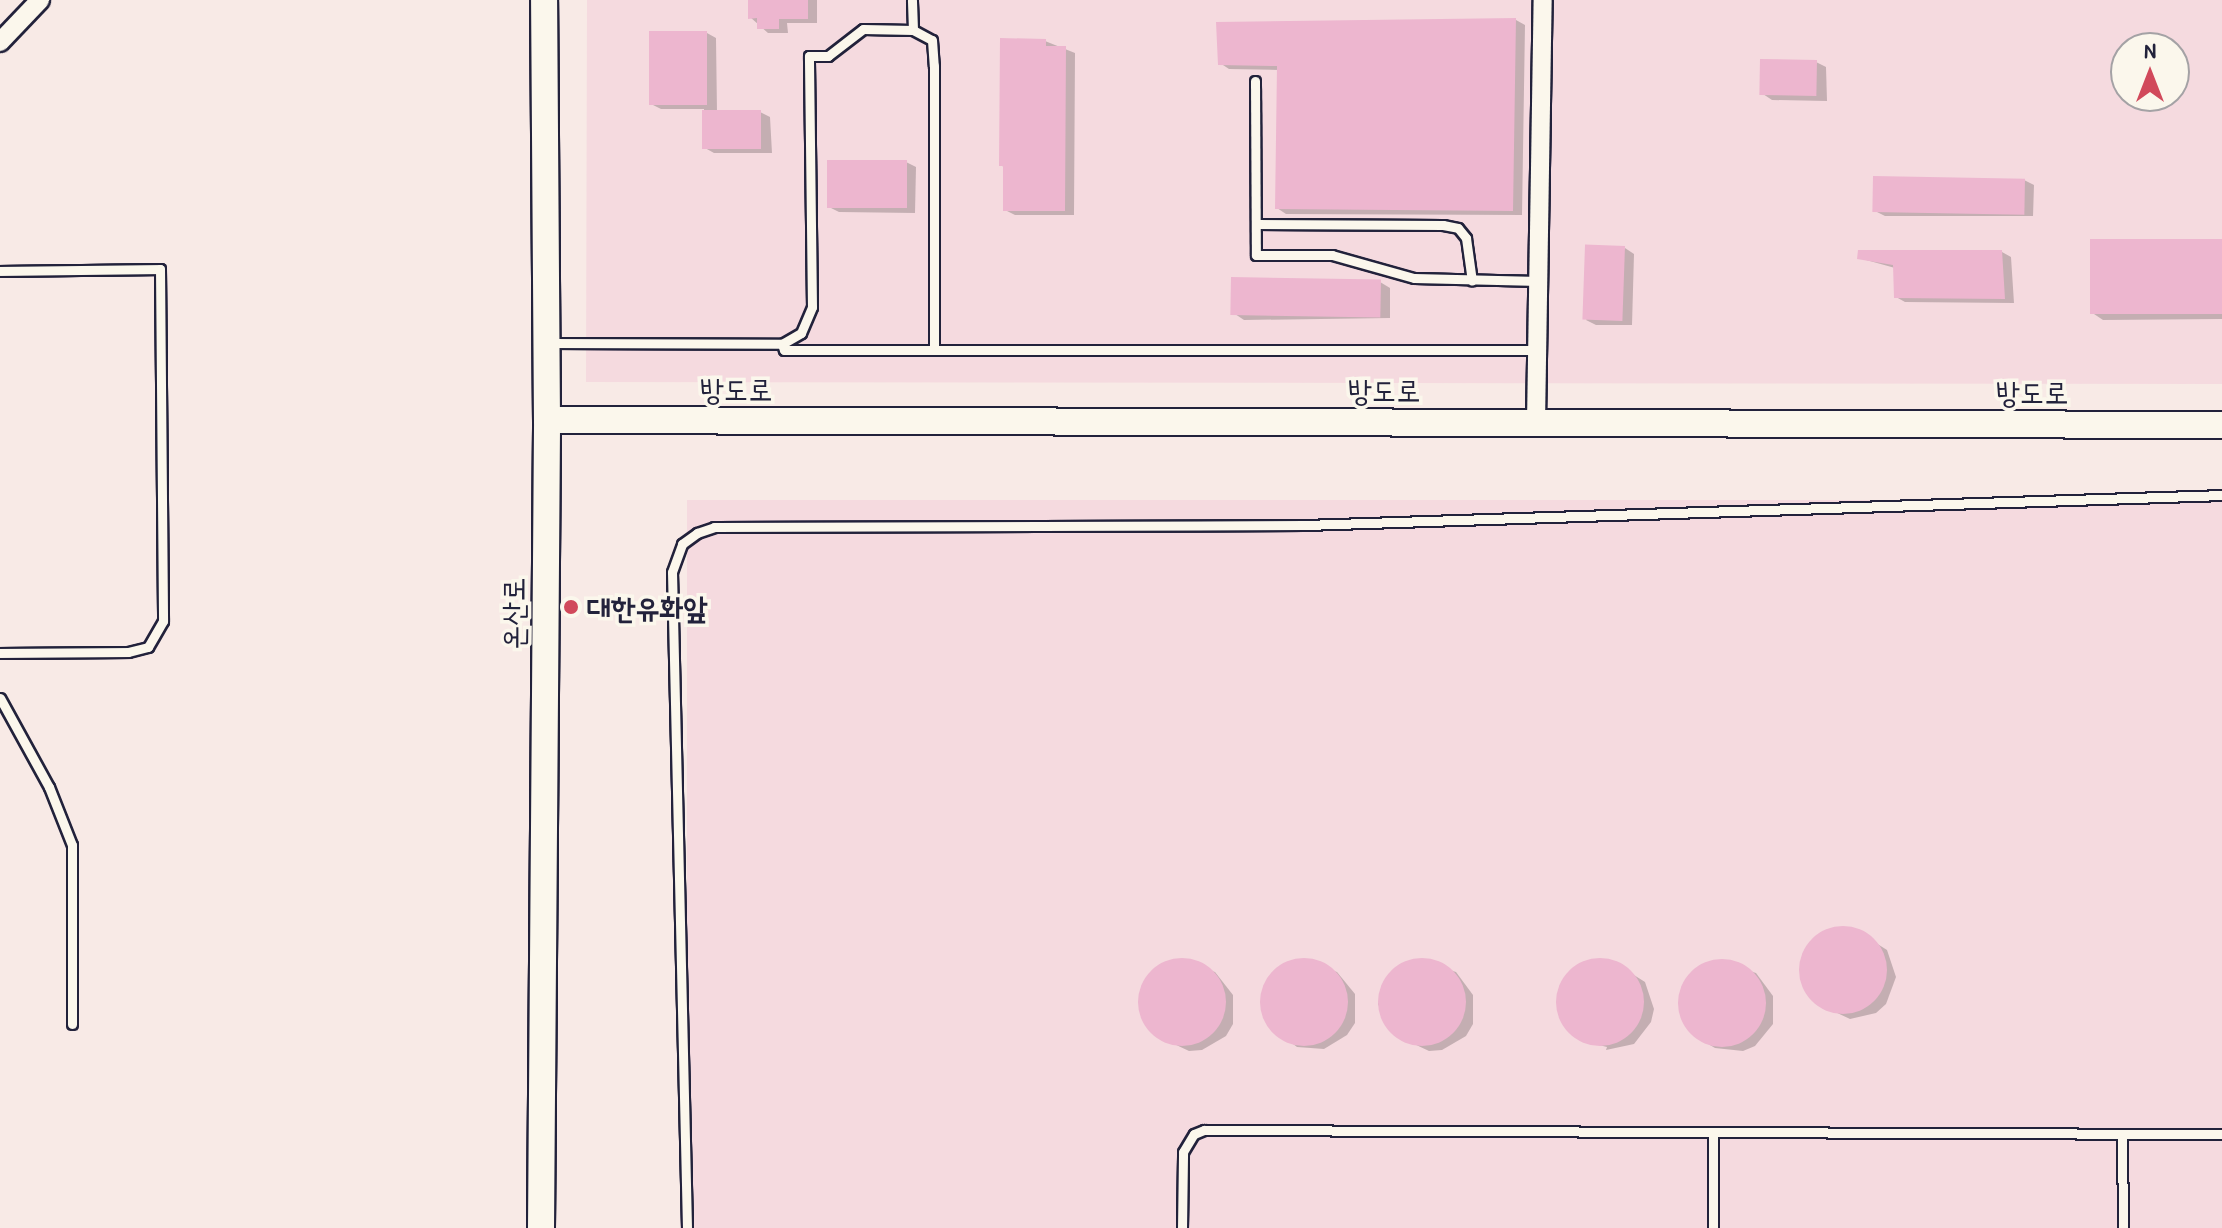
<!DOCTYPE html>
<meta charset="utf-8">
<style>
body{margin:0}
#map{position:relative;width:2222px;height:1228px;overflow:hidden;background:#f8eae6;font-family:"Patrick Hand","Poor Story",sans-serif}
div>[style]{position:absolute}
.built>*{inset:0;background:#f5dadf;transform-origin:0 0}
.shadow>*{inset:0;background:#0003}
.building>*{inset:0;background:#edb6cf;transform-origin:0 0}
.round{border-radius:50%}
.roads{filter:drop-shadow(2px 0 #22223b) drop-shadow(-2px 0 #22223b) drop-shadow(0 2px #22223b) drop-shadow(0 -2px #22223b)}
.lane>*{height:9px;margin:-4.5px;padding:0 4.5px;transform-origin:4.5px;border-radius:4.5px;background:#fbf7ec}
.street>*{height:18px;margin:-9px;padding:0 9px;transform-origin:9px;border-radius:9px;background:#fbf7ec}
.secondary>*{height:26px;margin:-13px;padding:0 13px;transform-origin:13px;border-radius:13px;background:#fbf7ec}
.dots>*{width:22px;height:22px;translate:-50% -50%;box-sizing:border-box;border:4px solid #fbf7ec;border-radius:50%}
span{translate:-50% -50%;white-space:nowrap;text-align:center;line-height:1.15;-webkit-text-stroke:7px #fbf7ec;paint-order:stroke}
.street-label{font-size:30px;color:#22223b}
.poi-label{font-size:30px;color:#22223b;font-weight:700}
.left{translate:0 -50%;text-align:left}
.north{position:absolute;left:2110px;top:32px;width:80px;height:80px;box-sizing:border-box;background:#fbf7ec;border:2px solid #a4a2a5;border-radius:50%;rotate:0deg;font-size:22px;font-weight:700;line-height:32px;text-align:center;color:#22223b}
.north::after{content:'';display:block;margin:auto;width:28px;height:36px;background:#d1495b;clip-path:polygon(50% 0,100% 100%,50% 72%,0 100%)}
</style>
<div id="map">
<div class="built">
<i style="clip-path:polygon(evenodd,587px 0,2222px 0,2222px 384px,586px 382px,587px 0,2126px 48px,2174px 48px,2174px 96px,2126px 96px,2126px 48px)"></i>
<i style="left:2222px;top:500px;width:728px;height:1535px;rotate:90deg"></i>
</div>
<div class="shadow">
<i style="clip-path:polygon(750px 0,817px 0,817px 23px,787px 23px,788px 33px,768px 33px,750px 17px)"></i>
<i style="clip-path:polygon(1516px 20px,1525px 25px,1522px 215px,1286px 214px,1277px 208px,1279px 70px,1229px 69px,1220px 63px)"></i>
<i style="clip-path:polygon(707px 33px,716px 38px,717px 112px,760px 112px,770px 117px,772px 153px,714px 153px,705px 148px,704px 109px,661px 109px,651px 104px)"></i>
<i style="clip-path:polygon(1045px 41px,1075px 53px,1074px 215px,1015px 215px,1005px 210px,1005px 168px,1001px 165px)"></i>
<i style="clip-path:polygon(1816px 62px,1826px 67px,1827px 101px,1772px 100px,1763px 94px)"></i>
<i style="clip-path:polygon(906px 162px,916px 167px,915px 213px,839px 212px,829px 207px)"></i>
<i style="clip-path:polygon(2024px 180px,2034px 185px,2033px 216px,1885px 216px,1875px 211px)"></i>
<i style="clip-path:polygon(2222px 241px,2222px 319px,2103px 320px,2094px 314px)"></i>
<i style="clip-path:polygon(1625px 248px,1634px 254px,1632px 325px,1596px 325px,1586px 320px)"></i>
<i style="clip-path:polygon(2002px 252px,2011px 257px,2014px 303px,1905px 302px,1896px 297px,1895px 268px,1859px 258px)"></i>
<i style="clip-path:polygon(1380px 282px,1390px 288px,1390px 318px,1244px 320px,1235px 314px)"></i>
<i style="clip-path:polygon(1852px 928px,1887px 950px,1896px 977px,1886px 1004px,1876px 1013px,1850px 1019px,1814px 1002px,1806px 991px,1800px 965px,1812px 940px,1824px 932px)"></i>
<i style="clip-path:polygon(1299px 959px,1337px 972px,1355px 994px,1355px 1023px,1347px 1035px,1324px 1049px,1297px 1047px,1266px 1023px,1261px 996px,1273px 972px)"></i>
<i style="clip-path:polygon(1595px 959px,1610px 960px,1645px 982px,1654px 1009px,1651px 1022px,1634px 1044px,1606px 1050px,1607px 1047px,1583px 1041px,1563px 1023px,1558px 996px,1562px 983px,1582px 963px)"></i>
<i style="clip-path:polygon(1177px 960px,1215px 972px,1233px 995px,1233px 1024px,1226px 1036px,1202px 1050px,1189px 1051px,1153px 1034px,1140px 1010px,1139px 997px,1151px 973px)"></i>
<i style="clip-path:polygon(1417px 960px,1456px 972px,1473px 995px,1473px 1024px,1466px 1036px,1442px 1050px,1429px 1051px,1393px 1034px,1378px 1004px,1391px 973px)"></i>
<i style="clip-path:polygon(1717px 961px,1756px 973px,1773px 996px,1773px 1024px,1755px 1046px,1743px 1051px,1715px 1048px,1705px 1042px,1685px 1024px,1680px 1011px,1679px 998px,1691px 974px)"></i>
</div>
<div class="building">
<i style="clip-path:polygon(748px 0,808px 0,808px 19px,779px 19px,779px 29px,757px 29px,757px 18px,748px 19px)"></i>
<i style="clip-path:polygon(1516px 18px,1513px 211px,1275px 209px,1277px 66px,1218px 65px,1216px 22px)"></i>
<i style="left:649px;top:31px;width:58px;height:74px"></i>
<i style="clip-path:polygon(1000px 38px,1046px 39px,1046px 46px,1066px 46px,1065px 211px,1003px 211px,1003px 166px,999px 166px)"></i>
<i style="left:1760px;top:59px;width:57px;height:36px;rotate:1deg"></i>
<i style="left:702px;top:110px;width:59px;height:39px"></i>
<i style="left:827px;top:160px;width:80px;height:48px"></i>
<i style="left:1873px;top:176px;width:152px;height:36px;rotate:1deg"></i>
<i style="left:2222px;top:239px;width:75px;height:132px;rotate:90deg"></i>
<i style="left:1625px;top:246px;width:75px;height:40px;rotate:92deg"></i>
<i style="clip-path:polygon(1858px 250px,2002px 250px,2005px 299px,1894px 298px,1893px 265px,1857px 259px)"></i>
<i style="left:1231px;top:277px;width:150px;height:38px;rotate:1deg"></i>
<i class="round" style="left:1799px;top:926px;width:88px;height:88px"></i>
<i class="round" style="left:1378px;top:958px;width:88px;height:88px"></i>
<i class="round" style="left:1260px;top:958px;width:88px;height:88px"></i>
<i class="round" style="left:1556px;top:958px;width:88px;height:88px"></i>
<i class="round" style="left:1138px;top:958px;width:88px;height:88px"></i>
<i class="round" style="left:1678px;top:959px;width:88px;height:88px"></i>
</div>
<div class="roads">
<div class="lane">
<i style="left:913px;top:30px;width:21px;rotate:28deg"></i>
<i style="left:932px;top:40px;width:26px;rotate:86deg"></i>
<i style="left:934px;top:66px;width:284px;rotate:90deg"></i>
<i style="left:1255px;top:81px;width:174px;rotate:89.7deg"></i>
<i style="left:1256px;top:255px;width:76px"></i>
<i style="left:1332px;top:255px;width:85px;rotate:15.7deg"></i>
<i style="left:1414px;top:278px;width:125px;rotate:1.4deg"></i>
<i style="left:1256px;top:224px;width:187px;rotate:0.3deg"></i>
<i style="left:1443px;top:225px;width:15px;rotate:11deg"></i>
<i style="left:1458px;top:228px;width:13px;rotate:51deg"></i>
<i style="left:1466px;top:238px;width:43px;rotate:82.1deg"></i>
<i style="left:0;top:271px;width:160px;rotate:-0.7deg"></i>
<i style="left:160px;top:269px;width:352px;rotate:89.5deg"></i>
<i style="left:163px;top:621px;width:30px;rotate:120deg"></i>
<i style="left:148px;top:647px;width:21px;rotate:166deg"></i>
<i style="left:128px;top:652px;width:128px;rotate:179.6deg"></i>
<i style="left:550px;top:343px;width:232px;rotate:0.2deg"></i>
<i style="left:782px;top:344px;width:22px;rotate:-30deg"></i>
<i style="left:801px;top:333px;width:28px;rotate:-67deg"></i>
<i style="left:812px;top:307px;width:251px;rotate:-90.7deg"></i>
<i style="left:809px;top:56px;width:19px"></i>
<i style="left:828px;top:56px;width:44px;rotate:-37.6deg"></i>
<i style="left:863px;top:29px;width:50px;rotate:1.1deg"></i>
<i style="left:913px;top:30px;width:30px;rotate:-92deg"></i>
<i style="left:782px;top:344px;width:6px;rotate:72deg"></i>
<i style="left:784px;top:350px;width:753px"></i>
<i style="left:0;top:698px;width:102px;rotate:61.2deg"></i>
<i style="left:49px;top:787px;width:62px;rotate:68.4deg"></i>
<i style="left:72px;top:845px;width:179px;rotate:90deg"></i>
<i style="left:2122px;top:1134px;width:94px;rotate:89.4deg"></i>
<i style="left:687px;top:1228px;width:656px;rotate:-91.31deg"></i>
<i style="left:672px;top:572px;width:30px;rotate:-70deg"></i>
<i style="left:682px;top:544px;width:19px;rotate:-36deg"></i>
<i style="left:697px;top:533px;width:18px;rotate:-19deg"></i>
<i style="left:714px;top:527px;width:591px;rotate:-0.19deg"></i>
<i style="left:1305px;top:525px;width:917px;rotate:-1.87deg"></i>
<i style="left:1182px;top:1228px;width:76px;rotate:-89.2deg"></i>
<i style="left:1183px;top:1152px;width:21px;rotate:-59deg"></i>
<i style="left:1194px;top:1134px;width:11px;rotate:-22deg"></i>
<i style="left:1204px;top:1130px;width:1018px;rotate:0.23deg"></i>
<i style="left:1713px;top:1228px;width:96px;rotate:-90deg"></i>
</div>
<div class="street">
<i style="left:0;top:42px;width:58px;rotate:-46.4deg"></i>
<i style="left:1536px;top:423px;width:423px;rotate:-89.1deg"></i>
</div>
<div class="secondary">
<i style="left:547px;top:420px;width:1675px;rotate:0.17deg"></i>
<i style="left:541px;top:1228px;width:808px;rotate:-89.57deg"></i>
<i style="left:547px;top:420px;width:420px;rotate:-90.4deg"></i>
</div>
</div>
<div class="dots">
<i style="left:571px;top:607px;background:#d1495b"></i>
</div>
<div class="street-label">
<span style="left:736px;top:389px">방도로</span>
<span style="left:1384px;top:390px">방도로</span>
<span style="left:2032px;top:392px">방도로</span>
<span style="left:513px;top:614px;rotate:-90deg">온산로</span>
</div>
<div class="poi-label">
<span class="left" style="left:587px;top:607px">대한유화앞</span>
</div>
<div class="north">N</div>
</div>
